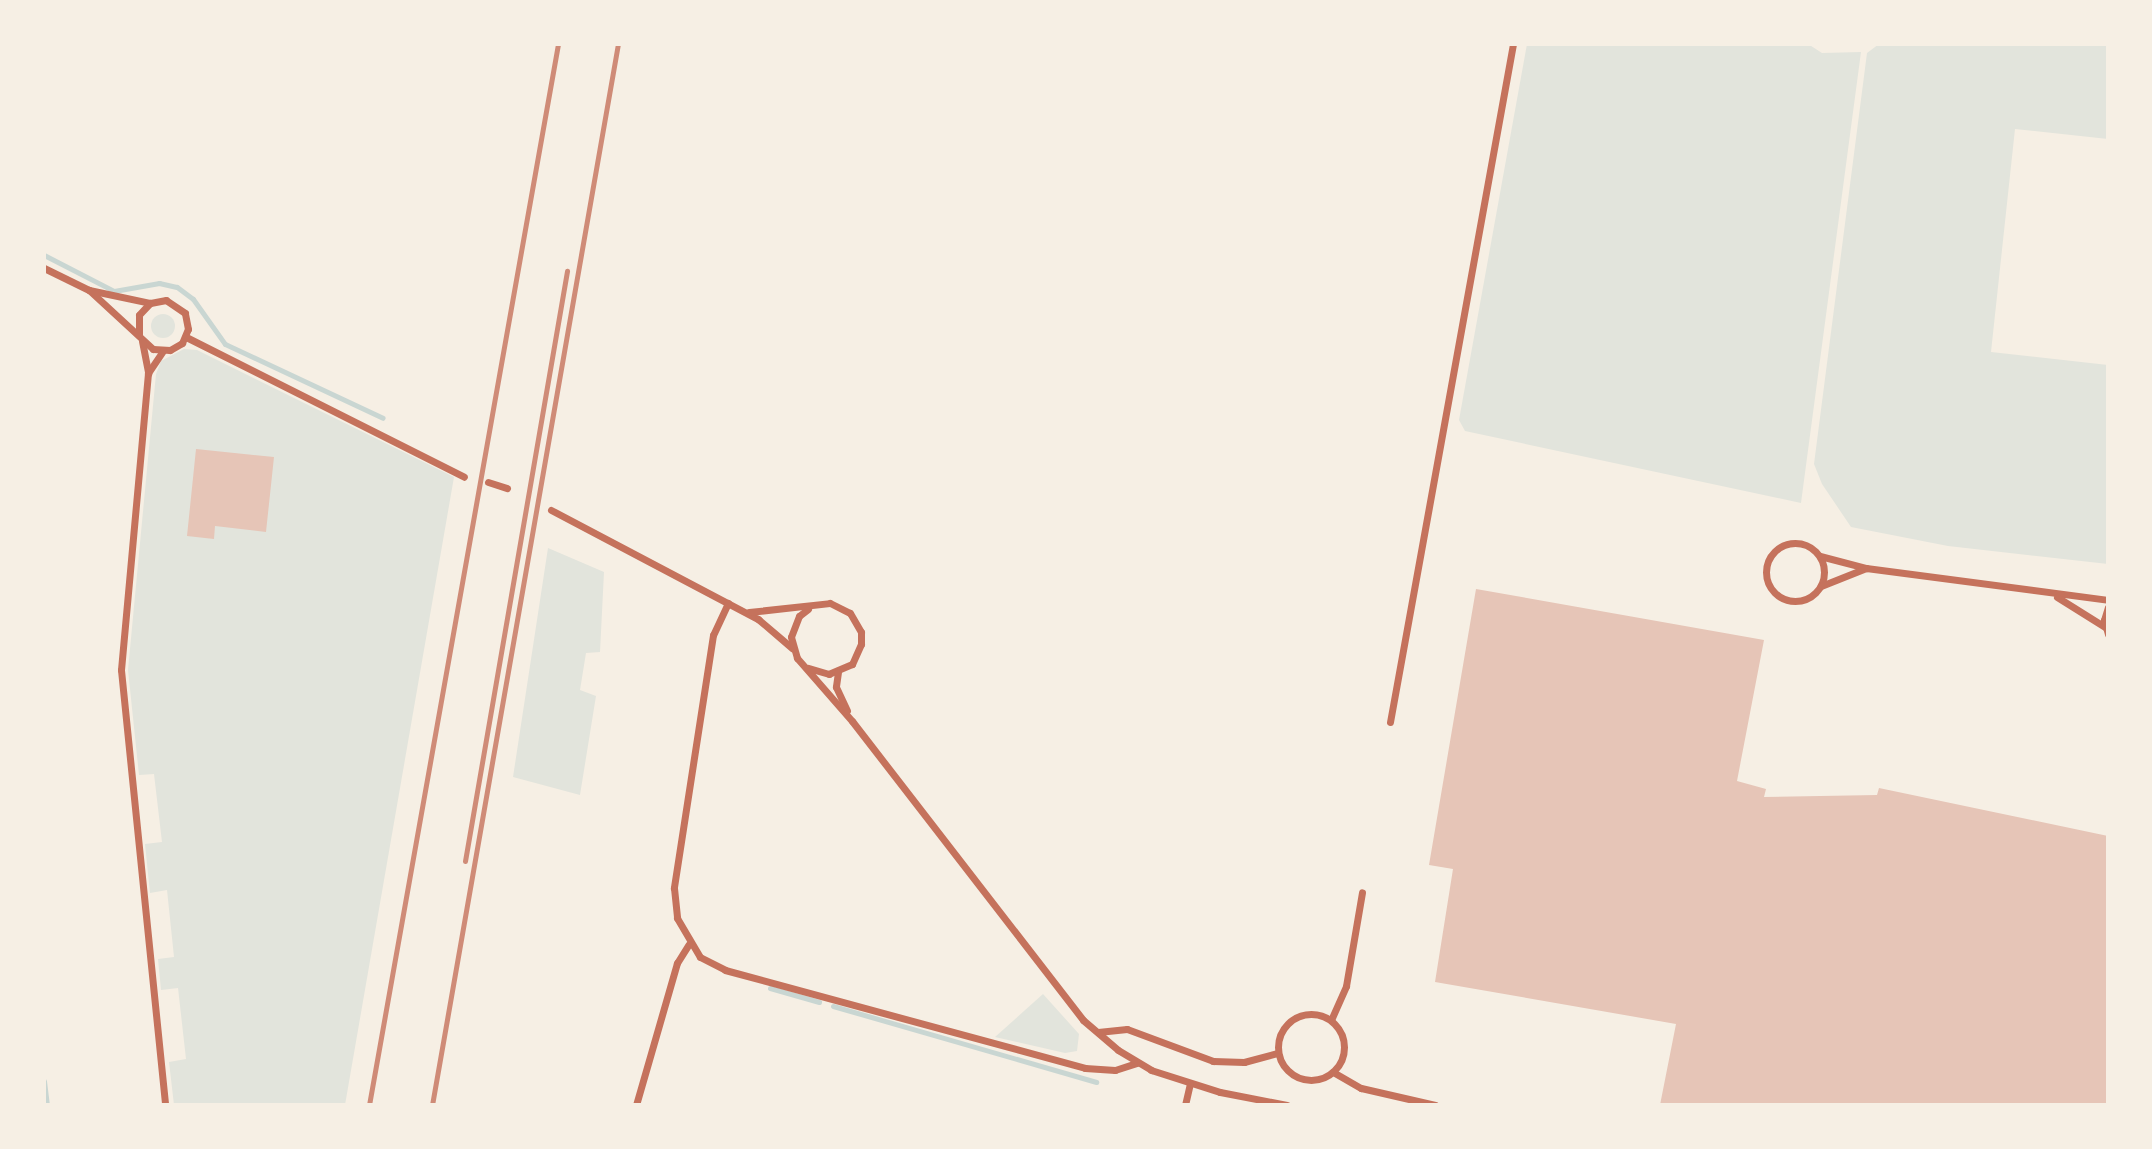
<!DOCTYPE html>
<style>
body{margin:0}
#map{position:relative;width:2152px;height:1149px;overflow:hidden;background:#f6efe4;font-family:Helvetica,sans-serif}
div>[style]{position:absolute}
.green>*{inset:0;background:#e2e4dc}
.round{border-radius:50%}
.stream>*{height:5px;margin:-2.5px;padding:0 2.5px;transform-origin:2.5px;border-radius:2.5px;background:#c9d6d2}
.building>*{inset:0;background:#e6c5b7}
.minor>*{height:7px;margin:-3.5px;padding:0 3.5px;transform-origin:3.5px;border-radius:3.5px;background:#c5725c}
.minor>.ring{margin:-3.5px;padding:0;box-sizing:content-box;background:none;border:7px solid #c5725c;border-radius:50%}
.rail>*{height:5px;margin:-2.5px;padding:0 2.5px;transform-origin:2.5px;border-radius:2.5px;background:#cf8b77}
span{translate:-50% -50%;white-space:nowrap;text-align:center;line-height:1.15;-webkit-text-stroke:6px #f6efe4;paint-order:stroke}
.frame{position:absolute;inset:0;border:46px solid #f6efe4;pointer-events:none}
</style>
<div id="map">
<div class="green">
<i style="clip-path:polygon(1527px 44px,1808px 44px,1822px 53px,1861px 52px,1801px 503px,1465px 431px,1459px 420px)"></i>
<i style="clip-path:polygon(1879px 44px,2108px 45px,2108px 139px,2015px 129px,1991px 352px,2108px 365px,2108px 564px,1948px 546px,1851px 527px,1822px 484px,1814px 464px,1867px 53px)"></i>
<i class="round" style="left:151px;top:314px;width:24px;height:24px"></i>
<i style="clip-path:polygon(184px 349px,197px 350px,454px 477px,345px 1105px,174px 1105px,169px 1062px,186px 1059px,178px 988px,161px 990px,158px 959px,174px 957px,167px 890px,150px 893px,145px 844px,162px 842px,154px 774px,139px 775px,128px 670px,156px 374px,161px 361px)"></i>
<i style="clip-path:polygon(548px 548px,604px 572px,600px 652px,586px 653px,580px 690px,596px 696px,580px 795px,513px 777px)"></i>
<i style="clip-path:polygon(1043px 994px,1079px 1034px,1077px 1051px,1065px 1053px,995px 1037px)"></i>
</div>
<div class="stream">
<i style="left:44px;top:255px;width:79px;rotate:27.2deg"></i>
<i style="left:114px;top:291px;width:46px;rotate:-10.1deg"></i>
<i style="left:159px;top:283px;width:18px;rotate:13deg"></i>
<i style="left:177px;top:287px;width:20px;rotate:37deg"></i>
<i style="left:193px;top:299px;width:55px;rotate:54.6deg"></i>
<i style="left:225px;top:344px;width:174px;rotate:25.1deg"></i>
<i style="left:770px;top:988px;width:51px;rotate:15.9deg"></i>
<i style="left:833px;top:1006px;width:274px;rotate:16.1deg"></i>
<i style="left:44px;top:1081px;width:24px;rotate:83deg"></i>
</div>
<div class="building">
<i style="clip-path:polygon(196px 449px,274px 457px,266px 532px,215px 526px,214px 539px,187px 536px)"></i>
<i style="clip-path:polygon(1476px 589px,1764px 640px,1737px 781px,1766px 789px,1764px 797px,1877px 795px,1879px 788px,2108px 836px,2108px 1105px,1660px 1105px,1676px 1024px,1435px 982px,1453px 869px,1429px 865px)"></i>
</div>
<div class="minor">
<i style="left:44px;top:268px;width:50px;rotate:26.1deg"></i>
<i style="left:89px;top:290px;width:62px;rotate:12deg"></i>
<i style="left:89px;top:290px;width:87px;rotate:42.7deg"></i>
<i style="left:153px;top:349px;width:17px;rotate:3deg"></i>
<i style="left:170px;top:350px;width:14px;rotate:-30deg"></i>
<i style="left:182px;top:343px;width:15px;rotate:-67deg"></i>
<i style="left:188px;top:329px;width:16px;rotate:-101deg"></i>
<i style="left:185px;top:313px;width:23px;rotate:-146deg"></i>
<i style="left:166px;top:300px;width:16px;rotate:169deg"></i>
<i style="left:150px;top:303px;width:16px;rotate:133deg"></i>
<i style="left:139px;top:315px;width:20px;rotate:90deg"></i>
<i style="left:186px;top:337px;width:311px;rotate:26.7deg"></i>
<i style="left:142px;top:341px;width:33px;rotate:79deg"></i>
<i style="left:148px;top:373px;width:298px;rotate:95.2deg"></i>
<i style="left:121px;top:670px;width:437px;rotate:84.2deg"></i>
<i style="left:148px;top:373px;width:27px;rotate:-56deg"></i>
<i style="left:488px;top:482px;width:20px;rotate:18deg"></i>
<i style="left:551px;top:510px;width:234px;rotate:27.8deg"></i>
<i style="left:758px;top:619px;width:45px;rotate:40.5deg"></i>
<i class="ring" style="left:1766px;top:543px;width:51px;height:51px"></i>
<i style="left:1820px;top:556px;width:48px;rotate:14.6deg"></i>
<i style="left:1866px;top:568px;width:244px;rotate:7.5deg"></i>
<i style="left:1821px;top:586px;width:48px;rotate:-21.8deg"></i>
<i style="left:2057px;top:597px;width:57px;rotate:32deg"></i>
<i style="left:728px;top:603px;width:35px;rotate:115deg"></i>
<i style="left:713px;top:635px;width:256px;rotate:98.8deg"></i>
<i style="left:674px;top:888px;width:30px;rotate:84deg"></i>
<i style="left:677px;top:918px;width:45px;rotate:59.5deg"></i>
<i style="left:700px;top:957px;width:28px;rotate:27deg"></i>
<i style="left:725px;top:970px;width:373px;rotate:15.2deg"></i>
<i style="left:1085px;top:1068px;width:30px;rotate:4deg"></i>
<i style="left:1115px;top:1070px;width:23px;rotate:-18deg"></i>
<i style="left:2108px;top:607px;width:14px;rotate:107deg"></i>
<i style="left:2104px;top:620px;width:15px;rotate:74deg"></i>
<i style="left:808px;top:609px;width:11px;rotate:142deg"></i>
<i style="left:799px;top:616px;width:22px;rotate:111deg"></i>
<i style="left:791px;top:637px;width:22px;rotate:74deg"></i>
<i style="left:797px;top:658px;width:84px;rotate:48.9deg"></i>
<i style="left:852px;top:721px;width:378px;rotate:52.3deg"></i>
<i style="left:1083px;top:1020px;width:46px;rotate:40.6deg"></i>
<i style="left:1118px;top:1050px;width:39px;rotate:31deg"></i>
<i style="left:1151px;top:1070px;width:72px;rotate:17.7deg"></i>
<i style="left:1220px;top:1092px;width:68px;rotate:11deg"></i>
<i style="left:749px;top:612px;width:81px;rotate:-6.3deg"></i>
<i style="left:830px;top:603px;width:22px;rotate:27deg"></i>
<i style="left:850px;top:613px;width:22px;rotate:60deg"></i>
<i style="left:861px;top:632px;width:12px;rotate:90deg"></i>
<i style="left:861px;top:644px;width:22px;rotate:114deg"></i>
<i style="left:852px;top:664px;width:25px;rotate:157deg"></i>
<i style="left:829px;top:674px;width:22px;rotate:-164deg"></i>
<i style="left:838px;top:672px;width:15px;rotate:98deg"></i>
<i style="left:836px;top:687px;width:26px;rotate:65deg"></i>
<i style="left:1390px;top:722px;width:689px;rotate:-79.72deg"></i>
<i class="ring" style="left:1278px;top:1014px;width:59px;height:59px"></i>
<i style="left:1331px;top:1020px;width:37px;rotate:-66deg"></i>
<i style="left:1346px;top:986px;width:95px;rotate:-80.3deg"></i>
<i style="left:1098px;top:1032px;width:29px;rotate:-6deg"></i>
<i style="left:1127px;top:1029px;width:92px;rotate:20.4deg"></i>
<i style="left:1213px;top:1061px;width:31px;rotate:2deg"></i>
<i style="left:1244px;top:1062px;width:35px;rotate:-15deg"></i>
<i style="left:1333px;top:1072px;width:32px;rotate:30deg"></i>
<i style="left:1361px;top:1088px;width:76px;rotate:12.9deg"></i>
<i style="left:636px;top:1105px;width:148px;rotate:-73.9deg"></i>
<i style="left:677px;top:963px;width:22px;rotate:-58deg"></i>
<i style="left:1185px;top:1105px;width:22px;rotate:-77deg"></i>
</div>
<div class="rail">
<i style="left:465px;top:861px;width:599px;rotate:-80.19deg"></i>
<i style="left:369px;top:1105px;width:1078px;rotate:-79.9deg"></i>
<i style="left:432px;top:1105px;width:1077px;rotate:-80.06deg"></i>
</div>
<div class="frame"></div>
</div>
